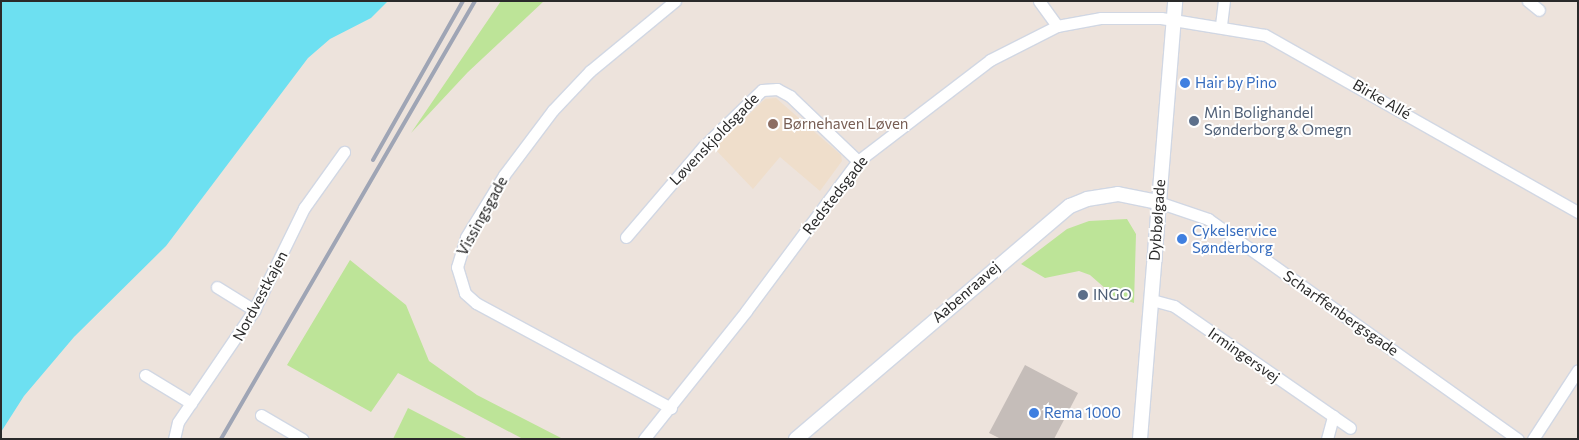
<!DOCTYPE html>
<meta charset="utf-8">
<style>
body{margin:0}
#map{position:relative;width:1579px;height:440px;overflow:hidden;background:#ede3dc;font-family:Commissioner,sans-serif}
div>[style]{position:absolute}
.education>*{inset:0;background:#efdecb}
.green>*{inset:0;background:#bde498}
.water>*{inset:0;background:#6de0f1}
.building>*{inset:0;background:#c5bdb9}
.roads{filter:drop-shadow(1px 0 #d1d7e3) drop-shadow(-1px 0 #d1d7e3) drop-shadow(0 1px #d1d7e3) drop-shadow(0 -1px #d1d7e3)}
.minor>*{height:11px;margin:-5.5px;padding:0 5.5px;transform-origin:5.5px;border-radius:5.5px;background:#fff}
.tertiary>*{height:14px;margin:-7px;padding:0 7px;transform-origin:7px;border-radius:7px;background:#fff}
.rail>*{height:4px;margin:-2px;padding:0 2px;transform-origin:2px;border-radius:2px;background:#9fa5b5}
.dots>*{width:14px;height:14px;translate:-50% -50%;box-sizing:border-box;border:2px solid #fff;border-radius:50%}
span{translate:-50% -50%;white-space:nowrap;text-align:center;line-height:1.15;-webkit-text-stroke:4px #fff;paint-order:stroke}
.shop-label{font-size:15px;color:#366cbe}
.left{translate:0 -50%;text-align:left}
.street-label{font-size:15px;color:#2a2a2a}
.service-label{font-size:15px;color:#4e5e75}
.education-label{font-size:15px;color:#785e54}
.frame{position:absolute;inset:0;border:2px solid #2a2a2a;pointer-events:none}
</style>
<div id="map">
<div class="education">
<i style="clip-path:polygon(776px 98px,841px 155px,842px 161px,820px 191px,780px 157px,753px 189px,714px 148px,765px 99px)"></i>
</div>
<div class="green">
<i style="clip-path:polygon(501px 1px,544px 1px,468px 72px,411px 133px)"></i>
<i style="clip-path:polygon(1127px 219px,1136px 234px,1134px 303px,1114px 296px,1090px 275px,1079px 271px,1045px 278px,1021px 264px,1067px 229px,1089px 221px)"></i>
<i style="clip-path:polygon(350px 260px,406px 305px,429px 361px,477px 395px,563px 439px,523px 439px,398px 373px,371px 412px,287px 365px)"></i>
<i style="clip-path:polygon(408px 408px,468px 439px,393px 439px)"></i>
</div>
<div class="water">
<i style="clip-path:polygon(1px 1px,388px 1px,371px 18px,330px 39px,308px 58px,166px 246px,74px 337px,24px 396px,1px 432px)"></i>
</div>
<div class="building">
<i style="clip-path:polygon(1025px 365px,1078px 393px,1054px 439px,1001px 439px,989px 433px)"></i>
</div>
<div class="roads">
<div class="minor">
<i style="left:1039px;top:1px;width:31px;rotate:54deg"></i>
<i style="left:1528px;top:1px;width:14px;rotate:39deg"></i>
<i style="left:1221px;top:25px;width:24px;rotate:-83deg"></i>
<i style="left:1158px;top:202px;width:53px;rotate:18.8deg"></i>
<i style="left:1208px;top:219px;width:380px;rotate:35.4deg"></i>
<i style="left:626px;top:237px;width:118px;rotate:-49.5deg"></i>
<i style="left:703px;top:147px;width:82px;rotate:-44deg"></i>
<i style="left:762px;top:90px;width:15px;rotate:-4deg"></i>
<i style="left:777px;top:89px;width:15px;rotate:28deg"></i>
<i style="left:790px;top:96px;width:94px;rotate:43.7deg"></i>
<i style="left:217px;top:287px;width:44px;rotate:31.9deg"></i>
<i style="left:1152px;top:300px;width:23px;rotate:15deg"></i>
<i style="left:1174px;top:306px;width:214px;rotate:34.7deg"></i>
<i style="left:145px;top:375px;width:54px;rotate:31.3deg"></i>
<i style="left:671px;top:408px;width:221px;rotate:-151.7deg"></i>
<i style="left:476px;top:303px;width:15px;rotate:-138deg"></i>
<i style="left:465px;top:293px;width:27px;rotate:-107deg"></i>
<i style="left:457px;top:267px;width:31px;rotate:-73deg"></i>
<i style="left:466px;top:237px;width:73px;rotate:-58.5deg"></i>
<i style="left:504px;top:175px;width:81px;rotate:-53deg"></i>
<i style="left:553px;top:110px;width:54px;rotate:-46.5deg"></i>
<i style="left:590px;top:71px;width:110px;rotate:-39.5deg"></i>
<i style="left:261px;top:415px;width:48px;rotate:30.3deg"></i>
<i style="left:174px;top:439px;width:17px;rotate:-77deg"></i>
<i style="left:178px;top:422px;width:135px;rotate:-55.8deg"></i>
<i style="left:254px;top:310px;width:114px;rotate:-63.9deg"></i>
<i style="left:304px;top:208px;width:69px;rotate:-54.5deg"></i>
<i style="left:644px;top:439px;width:164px;rotate:-51.4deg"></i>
<i style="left:746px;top:311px;width:187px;rotate:-53.3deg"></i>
<i style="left:858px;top:161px;width:166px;rotate:-37.4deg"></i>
<i style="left:990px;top:60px;width:75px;rotate:-26.9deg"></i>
<i style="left:1057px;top:26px;width:45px;rotate:-10.3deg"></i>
<i style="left:1101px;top:18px;width:60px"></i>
<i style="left:1161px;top:18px;width:105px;rotate:9.3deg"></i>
<i style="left:1265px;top:35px;width:360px;rotate:29.5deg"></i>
<i style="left:1327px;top:439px;width:24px;rotate:-75deg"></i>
<i style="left:1533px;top:439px;width:82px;rotate:-56.9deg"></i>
</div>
<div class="tertiary">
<i style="left:796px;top:439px;width:360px;rotate:-40.4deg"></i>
<i style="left:1070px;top:206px;width:18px;rotate:-22deg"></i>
<i style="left:1087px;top:199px;width:31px;rotate:-9deg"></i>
<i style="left:1118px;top:194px;width:41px;rotate:11.3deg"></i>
<i style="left:1140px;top:439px;width:439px;rotate:-85.4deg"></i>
</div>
</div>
<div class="rail">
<i style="left:373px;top:160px;width:183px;rotate:-60.5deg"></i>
<i style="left:221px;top:439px;width:506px;rotate:-59.89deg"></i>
</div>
<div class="dots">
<i style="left:1185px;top:83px;background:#3f7fe0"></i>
<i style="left:1194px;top:121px;background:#5c6f8a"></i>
<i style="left:773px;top:124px;background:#8d6e63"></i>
<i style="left:1182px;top:239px;background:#3f7fe0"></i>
<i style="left:1083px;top:295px;background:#5c6f8a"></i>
<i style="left:1034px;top:413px;background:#3f7fe0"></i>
</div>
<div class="shop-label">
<span class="left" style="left:1195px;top:83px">Hair by Pino</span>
<span class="left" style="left:1192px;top:239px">Cykelservice<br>Sønderborg</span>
<span class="left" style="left:1044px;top:413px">Rema 1000</span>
</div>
<div class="street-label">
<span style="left:1382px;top:99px;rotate:30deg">Birke Allé</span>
<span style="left:714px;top:139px;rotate:-46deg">Løvenskjoldsgade</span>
<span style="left:835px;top:195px;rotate:-52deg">Redstedsgade</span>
<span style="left:482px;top:216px;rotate:-61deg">Vissingsgade</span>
<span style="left:1157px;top:220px;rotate:-86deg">Dybbølgade</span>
<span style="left:966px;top:292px;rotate:-41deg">Aabenraavej</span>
<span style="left:260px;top:296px;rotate:-62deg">Nordvestkajen</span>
<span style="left:1341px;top:313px;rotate:35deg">Scharffenbergsgade</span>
<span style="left:1244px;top:355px;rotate:35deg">Irmingersvej</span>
</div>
<div class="service-label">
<span class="left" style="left:1204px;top:121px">Min Bolighandel<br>Sønderborg &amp; Omegn</span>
<span class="left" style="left:1093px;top:295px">INGO</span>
</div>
<div class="education-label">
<span class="left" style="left:783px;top:124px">Børnehaven Løven</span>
</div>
<div class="frame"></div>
</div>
